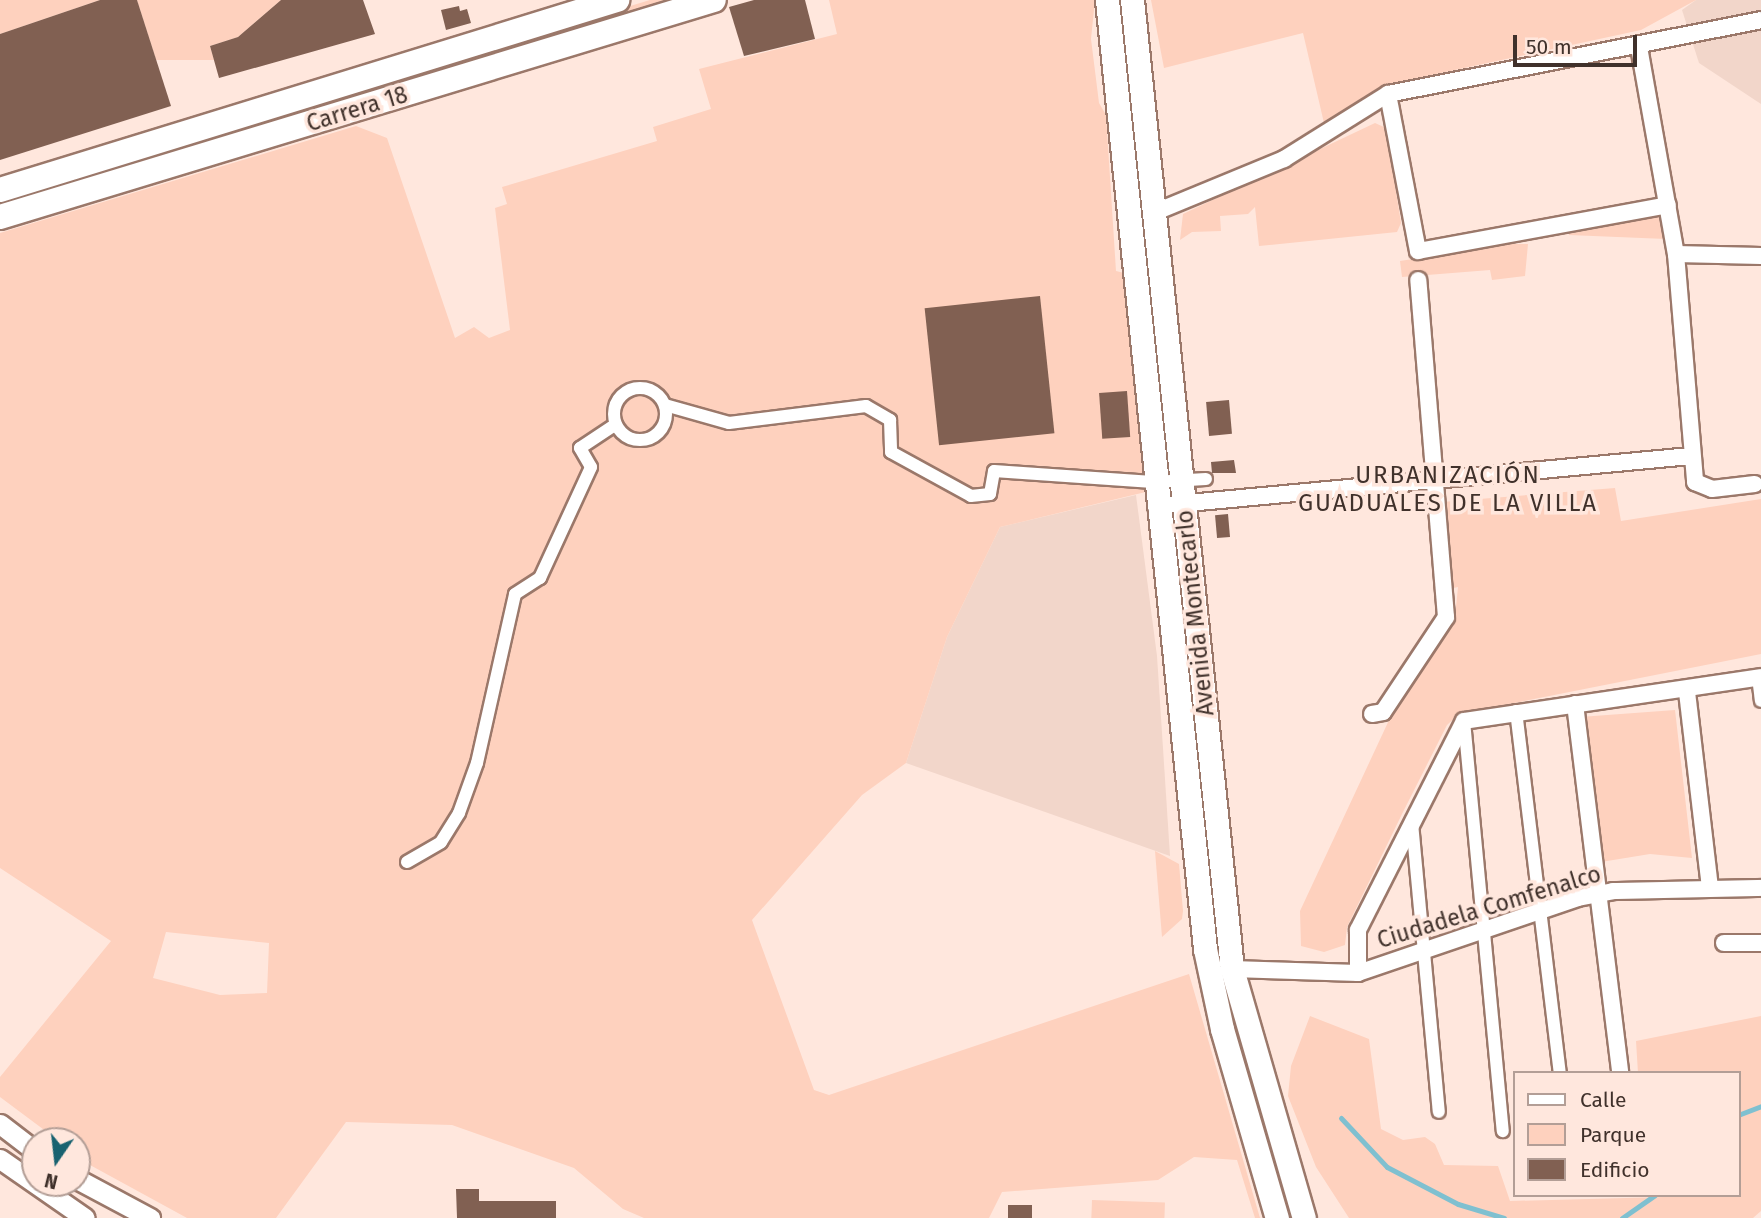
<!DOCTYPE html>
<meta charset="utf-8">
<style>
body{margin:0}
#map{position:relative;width:1761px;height:1218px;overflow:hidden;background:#ffe7dd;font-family:"Fira Sans",sans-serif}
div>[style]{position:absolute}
.built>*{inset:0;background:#f2d6ca}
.green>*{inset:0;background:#fed1be;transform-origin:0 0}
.stream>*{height:5px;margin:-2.5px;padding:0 2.5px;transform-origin:2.5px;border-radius:2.5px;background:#7fc0d0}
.building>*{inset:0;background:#816052;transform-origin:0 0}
.roads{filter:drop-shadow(2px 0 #9b786a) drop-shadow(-2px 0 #9b786a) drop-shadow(0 2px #9b786a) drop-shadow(0 -2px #9b786a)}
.pedestrian>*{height:12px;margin:-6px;padding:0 6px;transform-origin:6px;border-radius:6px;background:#fff}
.pedestrian>.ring{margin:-6px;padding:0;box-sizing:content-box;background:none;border:12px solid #fff;border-radius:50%}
.minor>*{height:16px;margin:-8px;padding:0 8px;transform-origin:8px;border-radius:8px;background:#fff}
.tertiary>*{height:19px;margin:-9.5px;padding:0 9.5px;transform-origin:9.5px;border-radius:9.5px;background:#fff}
.secondary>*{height:23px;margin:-11.5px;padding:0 11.5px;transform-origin:11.5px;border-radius:11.5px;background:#fff}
.primary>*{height:24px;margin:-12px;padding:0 12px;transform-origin:12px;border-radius:12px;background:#fff}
span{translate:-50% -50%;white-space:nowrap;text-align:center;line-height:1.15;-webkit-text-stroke:7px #ffe7dd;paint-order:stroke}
.street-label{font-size:23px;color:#40312b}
.neighbourhood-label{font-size:24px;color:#40312b;letter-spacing:2px}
.legend{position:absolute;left:1513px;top:1071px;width:228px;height:126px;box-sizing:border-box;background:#ffe7dd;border:2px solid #b39e96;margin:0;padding:9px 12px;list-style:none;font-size:21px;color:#40312b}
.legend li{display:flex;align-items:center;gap:14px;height:35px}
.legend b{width:35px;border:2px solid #b39e96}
.north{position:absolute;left:21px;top:1127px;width:70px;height:70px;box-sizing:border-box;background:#ffe7dd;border:2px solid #b39e96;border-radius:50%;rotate:194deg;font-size:19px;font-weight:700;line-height:28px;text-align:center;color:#40312b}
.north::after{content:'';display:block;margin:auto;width:24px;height:32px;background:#196270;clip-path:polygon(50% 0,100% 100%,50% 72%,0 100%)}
.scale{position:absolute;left:1513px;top:35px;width:124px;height:32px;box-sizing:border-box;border:4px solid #40312b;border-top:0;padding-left:9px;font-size:21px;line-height:24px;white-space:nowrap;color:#40312b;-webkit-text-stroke:5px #ffe7dd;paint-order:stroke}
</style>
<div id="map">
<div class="built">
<i style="clip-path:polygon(1696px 0,1761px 0,1761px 104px,1699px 63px,1682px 10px)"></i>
<i style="clip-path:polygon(1136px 495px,1157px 656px,1170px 856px,906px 763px,947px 637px,1000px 527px)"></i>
</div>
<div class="green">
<i style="clip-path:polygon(0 0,100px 0,0 34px)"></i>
<i style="clip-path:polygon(137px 0,281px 0,238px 37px,210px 46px,214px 60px,156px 60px)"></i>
<i style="clip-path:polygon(650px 0,675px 0,0 210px,0 198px)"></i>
<i style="clip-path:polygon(evenodd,829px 0,1095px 0,1091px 39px,1099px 103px,1106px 115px,1116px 271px,1132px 275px,1154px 490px,1000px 527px,947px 637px,906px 763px,862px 795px,752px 920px,814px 1090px,829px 1095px,1189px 974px,1260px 1218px,1255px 1218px,1237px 1160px,1194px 1157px,1158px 1180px,1002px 1192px,989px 1218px,644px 1218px,623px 1209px,574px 1168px,452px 1125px,346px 1122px,276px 1218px,187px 1218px,90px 1165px,77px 1155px,77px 1141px,59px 1141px,0 1097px,0 1077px,111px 941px,0 868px,0 233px,356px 126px,387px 138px,455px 338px,474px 327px,489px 338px,510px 330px,495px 208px,507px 204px,502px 187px,657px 141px,653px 127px,711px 109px,699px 69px,837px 34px,829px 0,166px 932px,269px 943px,267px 993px,220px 995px,153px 978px,166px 932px)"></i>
<i style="clip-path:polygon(1151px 0,1696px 0,1641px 30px,1385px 85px,1324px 123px,1303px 33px,1164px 68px)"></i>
<i style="clip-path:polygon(1375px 123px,1386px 128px,1401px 223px,1397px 232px,1259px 246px,1255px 207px,1248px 214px,1220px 216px,1221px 231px,1192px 232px,1180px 240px,1183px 214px)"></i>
<i style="clip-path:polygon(1662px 215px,1666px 239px,1569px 235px,1569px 232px)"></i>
<i style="clip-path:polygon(1509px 244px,1528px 244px,1525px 276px,1492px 280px,1490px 270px,1402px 277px,1400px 261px)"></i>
<i style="clip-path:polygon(1615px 488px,1621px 521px,1761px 499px,1761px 654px,1459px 714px,1447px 725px,1402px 814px,1347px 927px,1345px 945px,1324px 952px,1301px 946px,1300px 911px,1390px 718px,1455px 617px,1458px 587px,1449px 589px,1442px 502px)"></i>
<i style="clip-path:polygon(1675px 710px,1692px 858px,1650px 854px,1601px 862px,1580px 717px)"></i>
<i style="clip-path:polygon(1155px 851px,1179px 864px,1183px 911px,1182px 919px,1162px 937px)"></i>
<i style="clip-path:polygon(1310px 1016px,1369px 1039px,1381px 1129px,1403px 1140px,1425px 1137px,1435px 1144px,1444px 1165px,1498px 1166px,1510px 1201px,1738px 1195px,1738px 1073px,1638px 1073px,1636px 1041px,1761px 1016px,1761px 1211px,1753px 1218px,1349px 1218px,1316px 1167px,1288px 1096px,1291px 1066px)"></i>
<i style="left:1092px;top:1200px;width:73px;height:18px;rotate:2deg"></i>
</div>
<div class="stream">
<i style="left:1738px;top:1115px;width:25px;rotate:-21deg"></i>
<i style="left:1341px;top:1118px;width:67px;rotate:46.8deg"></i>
<i style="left:1387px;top:1167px;width:80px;rotate:27.5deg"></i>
<i style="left:1458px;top:1204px;width:48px;rotate:16.9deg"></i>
<i style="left:1622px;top:1218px;width:40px;rotate:-34.9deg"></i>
</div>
<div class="building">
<i style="clip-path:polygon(100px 0,137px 0,171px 106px,0 160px,0 34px)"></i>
<i style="clip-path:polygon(281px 0,363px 0,375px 34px,219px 78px,210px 46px,238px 37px)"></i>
<i style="clip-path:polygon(754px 0,805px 0,815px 39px,744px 56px,729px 7px)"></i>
<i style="clip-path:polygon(459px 6px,460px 11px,467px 9px,471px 23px,446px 30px,441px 10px)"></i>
<i style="left:1040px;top:296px;width:138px;height:116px;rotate:84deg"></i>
<i style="left:1127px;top:391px;width:46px;height:28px;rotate:86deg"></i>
<i style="left:1229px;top:400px;width:34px;height:23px;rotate:85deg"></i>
<i style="clip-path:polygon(1234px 460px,1236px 473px,1212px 473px,1211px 462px)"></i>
<i style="left:1228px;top:514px;width:23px;height:13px;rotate:85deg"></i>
<i style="clip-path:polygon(456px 1189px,479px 1189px,479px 1201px,556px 1201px,556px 1218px,457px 1218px)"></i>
<i style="left:1008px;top:1205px;width:24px;height:13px"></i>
</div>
<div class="roads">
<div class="pedestrian">
<i class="ring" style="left:614px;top:388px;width:40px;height:40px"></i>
<i style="left:665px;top:405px;width:66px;rotate:15.7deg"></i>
<i style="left:729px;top:423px;width:138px;rotate:-7.1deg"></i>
<i style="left:866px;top:406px;width:28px;rotate:30deg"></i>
<i style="left:890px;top:420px;width:32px;rotate:88deg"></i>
<i style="left:891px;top:452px;width:91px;rotate:28.8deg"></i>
<i style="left:971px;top:496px;width:19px;rotate:-6deg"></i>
<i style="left:990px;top:494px;width:23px;rotate:-80deg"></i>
<i style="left:994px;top:471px;width:159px;rotate:4deg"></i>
<i style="left:1153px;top:482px;width:53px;rotate:-3.2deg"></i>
<i style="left:1758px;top:677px;width:24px;rotate:83deg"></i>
<i style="left:1516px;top:711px;width:365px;rotate:83.1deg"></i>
<i style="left:1464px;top:721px;width:412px;rotate:84.6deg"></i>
<i style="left:1412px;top:823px;width:290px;rotate:84.7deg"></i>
<i style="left:407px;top:862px;width:39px;rotate:-30deg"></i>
<i style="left:441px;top:842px;width:34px;rotate:-58deg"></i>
<i style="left:459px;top:813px;width:53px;rotate:-70.2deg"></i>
<i style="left:477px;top:763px;width:173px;rotate:-77.3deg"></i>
<i style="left:515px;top:594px;width:30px;rotate:-33deg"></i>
<i style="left:540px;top:578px;width:122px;rotate:-65.3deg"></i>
<i style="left:591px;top:467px;width:22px;rotate:-120deg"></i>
<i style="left:580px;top:448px;width:43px;rotate:-33.7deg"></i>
</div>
<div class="minor">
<i style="left:1639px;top:47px;width:210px;rotate:79.9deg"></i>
<i style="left:1676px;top:254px;width:229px;rotate:85.2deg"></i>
<i style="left:1695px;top:482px;width:18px;rotate:22deg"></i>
<i style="left:1712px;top:489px;width:43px;rotate:-6.6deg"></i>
<i style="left:1388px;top:94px;width:160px;rotate:79.2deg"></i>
<i style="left:1418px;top:251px;width:254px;rotate:-10.4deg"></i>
<i style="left:1153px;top:213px;width:142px;rotate:-22.4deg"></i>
<i style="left:1284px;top:159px;width:123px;rotate:-32deg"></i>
<i style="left:1388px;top:94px;width:380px;rotate:-11.2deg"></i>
<i style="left:1676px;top:254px;width:85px;rotate:1.3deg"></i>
<i style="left:1156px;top:506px;width:537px;rotate:-5.34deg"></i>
<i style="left:1687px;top:692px;width:197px;rotate:83.3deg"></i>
<i style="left:1575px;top:704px;width:372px;rotate:83deg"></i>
<i style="left:1372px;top:714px;width:11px;rotate:-10deg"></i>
<i style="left:1383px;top:712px;width:114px;rotate:-56.4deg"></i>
<i style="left:1446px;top:617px;width:338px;rotate:-94.7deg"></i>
<i style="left:1724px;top:943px;width:37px"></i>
<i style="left:1232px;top:969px;width:126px;rotate:1.8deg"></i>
<i style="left:1358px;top:973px;width:232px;rotate:-18.8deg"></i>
<i style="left:1578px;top:898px;width:36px;rotate:-11deg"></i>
<i style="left:1613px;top:891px;width:148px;rotate:-1.2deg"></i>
<i style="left:1358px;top:973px;width:43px;rotate:-90deg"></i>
<i style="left:1358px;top:930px;width:234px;rotate:-63.1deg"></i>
<i style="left:1464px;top:721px;width:300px;rotate:-8.4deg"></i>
</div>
<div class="tertiary">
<i style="left:0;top:1124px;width:44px;rotate:37.6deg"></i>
<i style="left:0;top:1159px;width:103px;rotate:34.8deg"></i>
<i style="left:77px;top:1179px;width:83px;rotate:28.1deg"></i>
</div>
<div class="secondary">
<i style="left:1107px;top:0;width:954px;rotate:84.1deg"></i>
<i style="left:1205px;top:949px;width:82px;rotate:78deg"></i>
<i style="left:1222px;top:1029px;width:197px;rotate:73.8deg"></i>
<i style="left:1132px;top:0;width:974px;rotate:84.11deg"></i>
<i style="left:1232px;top:969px;width:259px;rotate:73.9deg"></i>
</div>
<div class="primary">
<i style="left:0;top:190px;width:646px;rotate:-17.12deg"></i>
<i style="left:0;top:217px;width:746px;rotate:-16.91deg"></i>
</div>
</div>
<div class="street-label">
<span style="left:357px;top:109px;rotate:-17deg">Carrera 18</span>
<span style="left:1195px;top:613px;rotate:-96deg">Avenida Montecarlo</span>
<span style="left:1489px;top:907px;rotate:-17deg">Ciudadela Comfenalco</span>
</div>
<div class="neighbourhood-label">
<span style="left:1448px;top:490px">URBANIZACIÓN<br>GUADUALES DE LA VILLA</span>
</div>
<ul class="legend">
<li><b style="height:9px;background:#fff"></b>Calle</li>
<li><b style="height:19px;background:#fed1be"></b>Parque</li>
<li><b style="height:19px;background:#816052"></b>Edificio</li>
</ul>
<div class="north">N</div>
<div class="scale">50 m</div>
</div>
